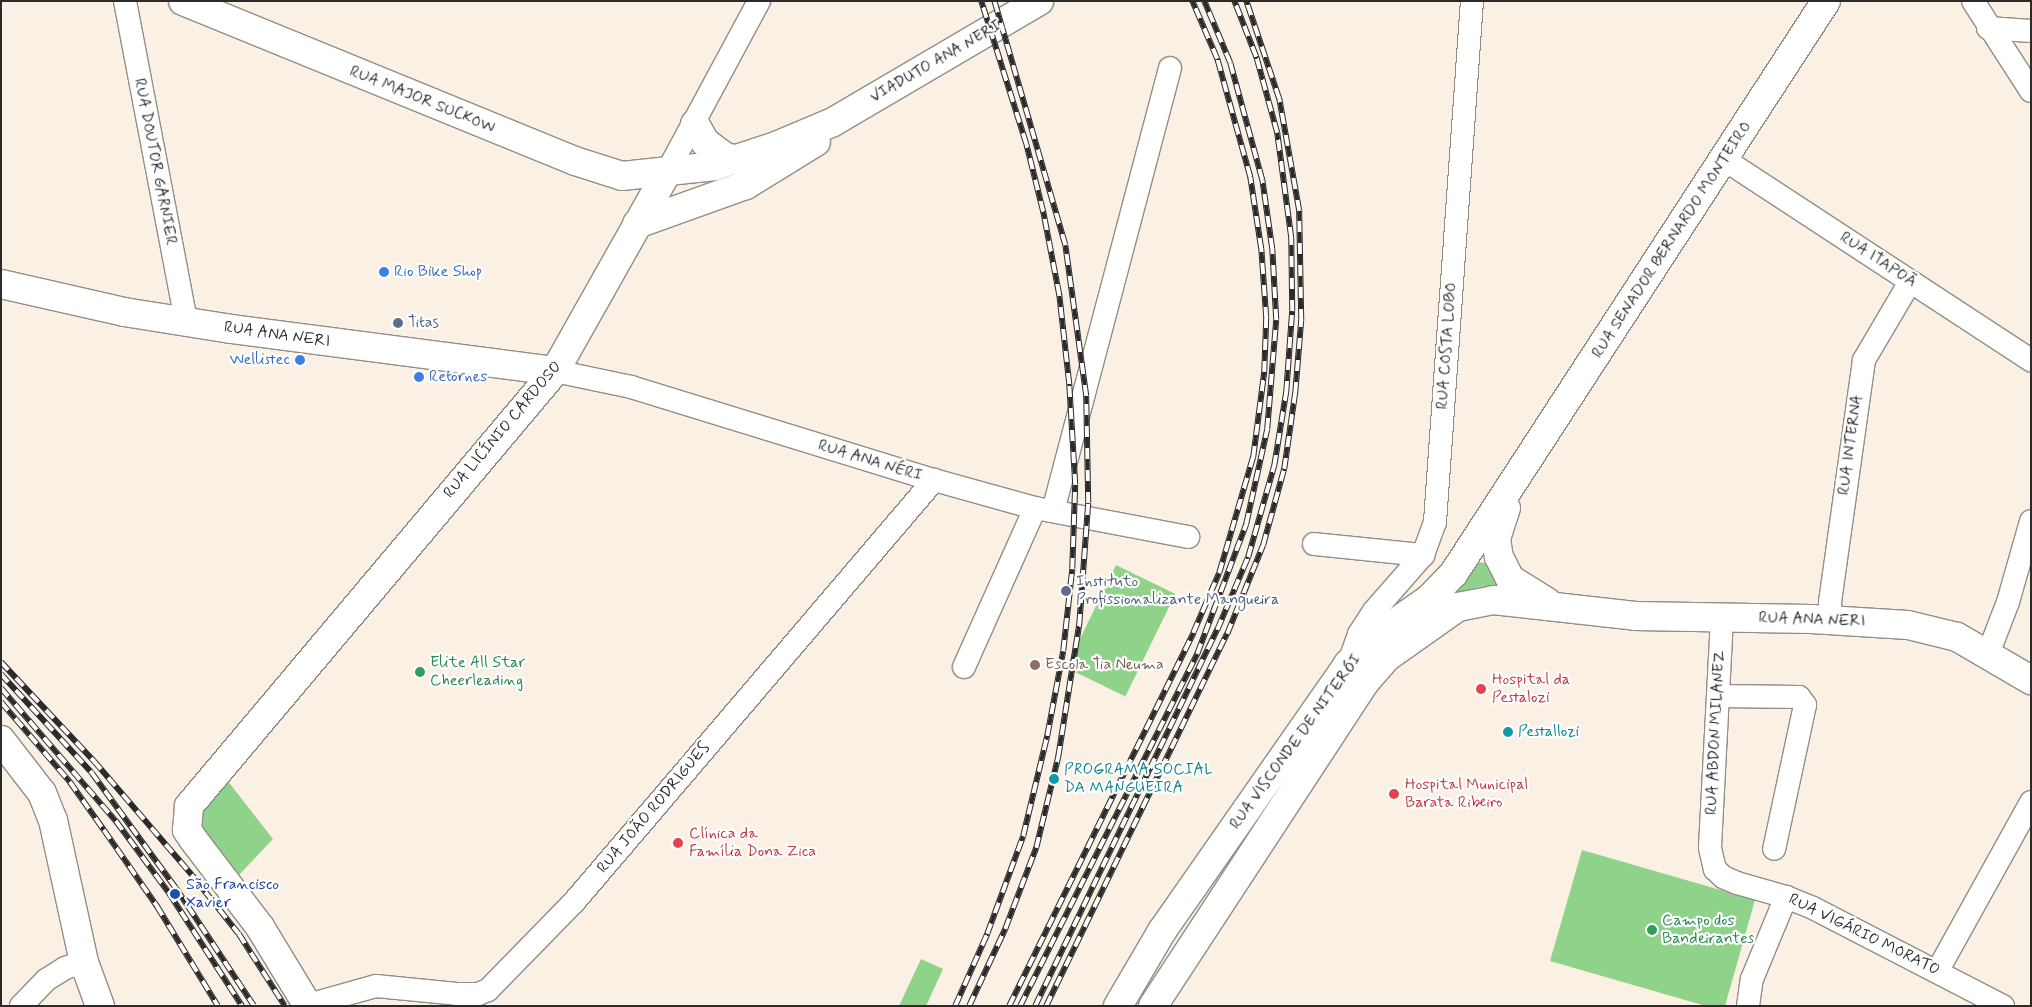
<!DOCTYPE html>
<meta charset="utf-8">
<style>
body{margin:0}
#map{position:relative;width:2032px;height:1007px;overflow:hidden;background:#faf0e3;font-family:Mynerve,sans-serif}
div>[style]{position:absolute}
.green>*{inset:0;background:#8fd28a;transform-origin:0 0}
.roads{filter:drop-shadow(1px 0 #928e87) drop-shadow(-1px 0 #928e87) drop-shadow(0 1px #928e87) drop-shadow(0 -1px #928e87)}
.minor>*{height:22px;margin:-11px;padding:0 11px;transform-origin:11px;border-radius:11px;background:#fff}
.major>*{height:28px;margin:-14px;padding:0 14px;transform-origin:14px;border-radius:14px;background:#fff}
.rail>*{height:5.5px;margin-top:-2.75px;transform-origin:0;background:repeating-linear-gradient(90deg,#fff 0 11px,#2b2b2b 0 22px);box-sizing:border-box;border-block:1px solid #2b2b2b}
.dots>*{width:14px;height:14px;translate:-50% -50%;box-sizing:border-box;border:2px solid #fff;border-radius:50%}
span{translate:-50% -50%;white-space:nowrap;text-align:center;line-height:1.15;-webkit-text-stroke:4.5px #fff;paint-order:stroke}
.street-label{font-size:16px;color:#2b2b2b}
.shop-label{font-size:16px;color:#366cbe}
.left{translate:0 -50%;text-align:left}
.right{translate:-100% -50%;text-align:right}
.service-label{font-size:16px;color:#4e5e75}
.leisure-label{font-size:16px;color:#27864d}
.education-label{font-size:16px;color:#785e54}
.health-label{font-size:16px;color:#be3a42}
.culture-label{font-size:16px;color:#0d838f}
.transit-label{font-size:16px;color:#164399}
.frame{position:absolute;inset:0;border:2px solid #2b2b2b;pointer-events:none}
</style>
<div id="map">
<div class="green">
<i style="clip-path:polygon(1473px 561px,1489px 564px,1490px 571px,1502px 585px,1479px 587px,1447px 596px)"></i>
<i style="left:1116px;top:565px;width:66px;height:114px;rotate:26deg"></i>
<i style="clip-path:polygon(227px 780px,273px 839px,237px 877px,196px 821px)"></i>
<i style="clip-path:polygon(1582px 850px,1755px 900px,1725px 1006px,1706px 1006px,1550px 961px)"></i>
<i style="clip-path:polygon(921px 959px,943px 969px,926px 1006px,899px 1006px)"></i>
</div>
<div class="roads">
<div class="minor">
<i style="left:125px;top:1px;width:327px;rotate:79.2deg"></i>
<i style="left:1973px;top:1px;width:107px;rotate:57.2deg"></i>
<i style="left:1988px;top:28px;width:43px;rotate:4deg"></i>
<i style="left:1725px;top:160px;width:366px;rotate:33.2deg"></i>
<i style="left:667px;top:172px;width:194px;rotate:-61.7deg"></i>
<i style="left:555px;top:371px;width:78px;rotate:11.9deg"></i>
<i style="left:631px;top:387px;width:317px;rotate:17.1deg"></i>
<i style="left:934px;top:480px;width:105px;rotate:15.5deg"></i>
<i style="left:1035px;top:508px;width:156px;rotate:10.7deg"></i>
<i style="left:1053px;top:511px;width:458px;rotate:-75.2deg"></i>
<i style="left:1314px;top:544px;width:110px;rotate:5.8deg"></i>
<i style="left:1722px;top:618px;width:230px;rotate:93deg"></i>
<i style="left:1710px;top:848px;width:22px;rotate:77deg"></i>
<i style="left:1715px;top:869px;width:11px;rotate:45deg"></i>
<i style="left:1723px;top:877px;width:15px;rotate:23deg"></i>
<i style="left:1737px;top:883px;width:51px;rotate:15.9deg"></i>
<i style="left:1786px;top:897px;width:29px;rotate:22deg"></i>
<i style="left:1813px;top:908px;width:214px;rotate:27.3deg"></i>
<i style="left:1831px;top:620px;width:18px;rotate:-93deg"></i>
<i style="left:1830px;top:602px;width:244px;rotate:-82deg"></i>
<i style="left:1864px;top:360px;width:91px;rotate:-59.5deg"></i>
<i style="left:1988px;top:654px;width:56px;rotate:-69deg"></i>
<i style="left:2008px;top:602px;width:84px;rotate:-74.1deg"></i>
<i style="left:1349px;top:662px;width:30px;rotate:-70deg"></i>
<i style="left:1359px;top:634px;width:27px;rotate:-57deg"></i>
<i style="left:1374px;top:611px;width:74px;rotate:-48.8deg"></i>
<i style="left:1423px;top:555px;width:35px;rotate:-70deg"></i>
<i style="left:1435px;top:522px;width:522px;rotate:-85.94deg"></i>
<i style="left:964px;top:667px;width:174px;rotate:-65.9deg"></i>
<i style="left:1718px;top:696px;width:81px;rotate:0.7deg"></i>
<i style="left:1799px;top:697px;width:10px;rotate:53deg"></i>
<i style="left:1805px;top:705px;width:147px;rotate:102.1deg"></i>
<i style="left:1938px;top:970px;width:192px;rotate:-61deg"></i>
<i style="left:308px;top:1005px;width:71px;rotate:-15.6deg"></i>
<i style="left:376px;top:986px;width:81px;rotate:5.6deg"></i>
<i style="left:457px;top:994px;width:21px"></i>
<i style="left:478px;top:994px;width:11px;rotate:-22deg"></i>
<i style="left:488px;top:990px;width:123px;rotate:-45.7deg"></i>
<i style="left:574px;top:902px;width:555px;rotate:-49.53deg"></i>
<i style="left:21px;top:1006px;width:36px;rotate:-46deg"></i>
<i style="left:46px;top:980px;width:22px;rotate:-32deg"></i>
<i style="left:65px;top:968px;width:20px;rotate:-18deg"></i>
<i style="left:1748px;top:1006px;width:27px;rotate:-82deg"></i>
<i style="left:1752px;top:979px;width:89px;rotate:-67.5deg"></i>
</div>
<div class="major">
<i style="left:183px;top:1px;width:423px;rotate:22.2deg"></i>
<i style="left:575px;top:161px;width:49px;rotate:17.7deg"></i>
<i style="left:622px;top:176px;width:94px;rotate:-6.1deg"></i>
<i style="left:715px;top:166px;width:64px;rotate:-18.2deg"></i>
<i style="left:776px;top:146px;width:62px;rotate:-22.8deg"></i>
<i style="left:833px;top:122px;width:239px;rotate:-30.4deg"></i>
<i style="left:695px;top:124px;width:21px;rotate:61deg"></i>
<i style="left:705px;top:142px;width:25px;rotate:37deg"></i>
<i style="left:725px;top:157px;width:13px;rotate:13deg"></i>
<i style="left:637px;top:224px;width:116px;rotate:-19.7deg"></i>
<i style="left:746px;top:185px;width:82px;rotate:-31.6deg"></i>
<i style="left:1px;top:284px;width:126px;rotate:12.8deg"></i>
<i style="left:124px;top:312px;width:108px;rotate:9deg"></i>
<i style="left:231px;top:329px;width:327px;rotate:7.4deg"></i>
<i style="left:1506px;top:508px;width:33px;rotate:108deg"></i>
<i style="left:1496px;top:539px;width:18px;rotate:81deg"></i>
<i style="left:1499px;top:557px;width:25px;rotate:63deg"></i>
<i style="left:1510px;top:579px;width:44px;rotate:31.9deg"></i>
<i style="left:1px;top:740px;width:67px;rotate:52.3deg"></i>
<i style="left:42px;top:793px;width:29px;rotate:68deg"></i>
<i style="left:53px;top:820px;width:145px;rotate:77.7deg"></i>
<i style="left:84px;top:962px;width:47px;rotate:70deg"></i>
<i style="left:308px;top:1006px;width:92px;rotate:-121.3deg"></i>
<i style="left:260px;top:927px;width:111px;rotate:-127.3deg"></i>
<i style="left:193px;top:839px;width:11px;rotate:-124deg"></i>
<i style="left:187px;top:830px;width:24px;rotate:-85deg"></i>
<i style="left:189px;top:806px;width:568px;rotate:-49.92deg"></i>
<i style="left:555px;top:371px;width:228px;rotate:-60.6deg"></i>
<i style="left:1118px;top:1006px;width:87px;rotate:-59.6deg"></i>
<i style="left:1162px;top:931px;width:325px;rotate:-55.1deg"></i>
<i style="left:1348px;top:664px;width:38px;rotate:-45deg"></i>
<i style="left:1375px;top:637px;width:66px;rotate:-35.1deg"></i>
<i style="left:1429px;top:599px;width:36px;rotate:-46deg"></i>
<i style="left:1454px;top:573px;width:682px;rotate:-56.96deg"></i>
<i style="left:1153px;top:1006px;width:389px;rotate:-56.8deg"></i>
<i style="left:1366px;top:681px;width:32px;rotate:-49deg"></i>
<i style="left:1387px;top:657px;width:87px;rotate:-35.2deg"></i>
<i style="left:1458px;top:607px;width:36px;rotate:-11deg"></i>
<i style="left:1493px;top:600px;width:143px;rotate:6.4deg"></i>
<i style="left:1635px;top:616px;width:176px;rotate:1deg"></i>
<i style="left:1811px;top:619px;width:97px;rotate:3.5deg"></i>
<i style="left:1908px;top:625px;width:50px;rotate:13.8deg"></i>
<i style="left:1957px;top:637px;width:86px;rotate:30.2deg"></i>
</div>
</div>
<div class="rail">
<i style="left:1px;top:662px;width:136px;rotate:46.8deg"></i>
<i style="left:94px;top:761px;width:150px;rotate:49.3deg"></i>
<i style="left:192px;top:875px;width:75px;rotate:51.5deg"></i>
<i style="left:239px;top:934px;width:85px;rotate:57.4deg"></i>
<i style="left:1px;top:674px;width:134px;rotate:47.4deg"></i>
<i style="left:92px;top:773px;width:142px;rotate:53.9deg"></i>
<i style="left:176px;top:888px;width:141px;rotate:56.5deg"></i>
<i style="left:1px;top:688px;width:176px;rotate:49.2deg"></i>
<i style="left:116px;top:821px;width:89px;rotate:53.6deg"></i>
<i style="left:169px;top:893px;width:135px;rotate:57.1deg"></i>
<i style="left:1px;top:702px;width:106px;rotate:49.2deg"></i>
<i style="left:70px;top:782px;width:59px;rotate:54.7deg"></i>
<i style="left:104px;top:830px;width:93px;rotate:55.1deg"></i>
<i style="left:157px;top:906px;width:117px;rotate:58.6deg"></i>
<i style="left:955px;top:1006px;width:79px;rotate:-66deg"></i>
<i style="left:987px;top:934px;width:104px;rotate:-69.8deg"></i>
<i style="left:1023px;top:836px;width:103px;rotate:-76.5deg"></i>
<i style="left:1047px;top:736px;width:86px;rotate:-79.3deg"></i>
<i style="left:1063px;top:651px;width:82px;rotate:-83.7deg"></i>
<i style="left:1072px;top:569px;width:84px;rotate:-88deg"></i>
<i style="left:1075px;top:485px;width:101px;rotate:-93.4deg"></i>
<i style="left:1069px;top:384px;width:90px;rotate:-96.4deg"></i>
<i style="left:1059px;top:295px;width:85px;rotate:-100.9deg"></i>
<i style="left:1043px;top:212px;width:70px;rotate:-104deg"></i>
<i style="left:1026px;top:144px;width:150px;rotate:-107.5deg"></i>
<i style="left:969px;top:1006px;width:85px;rotate:-64.9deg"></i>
<i style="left:1005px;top:929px;width:87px;rotate:-69.1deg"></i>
<i style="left:1036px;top:848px;width:94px;rotate:-76.4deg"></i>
<i style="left:1058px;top:757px;width:134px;rotate:-81deg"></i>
<i style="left:1079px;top:625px;width:122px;rotate:-85.8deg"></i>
<i style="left:1088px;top:503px;width:107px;rotate:-91.1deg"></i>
<i style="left:1086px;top:396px;width:152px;rotate:-97.9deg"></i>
<i style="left:1065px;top:245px;width:254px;rotate:-106.2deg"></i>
<i style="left:1009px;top:1006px;width:416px;rotate:-63.7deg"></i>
<i style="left:1193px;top:633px;width:65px;rotate:-66.6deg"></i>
<i style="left:1219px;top:573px;width:121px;rotate:-73.7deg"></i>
<i style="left:1253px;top:457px;width:86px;rotate:-82.6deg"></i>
<i style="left:1264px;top:372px;width:54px;rotate:-87.9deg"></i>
<i style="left:1266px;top:318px;width:69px;rotate:-94.1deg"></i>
<i style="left:1261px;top:249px;width:73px;rotate:-98.7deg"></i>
<i style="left:1250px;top:177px;width:123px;rotate:-105.6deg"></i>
<i style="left:1217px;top:59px;width:63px;rotate:-113.3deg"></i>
<i style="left:1020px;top:1006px;width:394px;rotate:-63.3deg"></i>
<i style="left:1197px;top:654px;width:139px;rotate:-69.3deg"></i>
<i style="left:1246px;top:524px;width:97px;rotate:-77.5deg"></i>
<i style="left:1267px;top:429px;width:109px;rotate:-85.3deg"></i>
<i style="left:1276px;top:320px;width:71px;rotate:-93.2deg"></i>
<i style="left:1272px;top:249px;width:70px;rotate:-98.2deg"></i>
<i style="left:1262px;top:180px;width:121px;rotate:-105.3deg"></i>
<i style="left:1230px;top:63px;width:67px;rotate:-112.8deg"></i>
<i style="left:1035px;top:1006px;width:418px;rotate:-64.2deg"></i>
<i style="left:1217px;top:630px;width:79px;rotate:-67deg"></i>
<i style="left:1248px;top:557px;width:95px;rotate:-74.1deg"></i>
<i style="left:1274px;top:466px;width:75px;rotate:-80.8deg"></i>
<i style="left:1286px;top:392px;width:81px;rotate:-85.8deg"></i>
<i style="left:1292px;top:311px;width:73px;rotate:-90.8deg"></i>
<i style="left:1291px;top:238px;width:106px;rotate:-97.6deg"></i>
<i style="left:1277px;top:133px;width:79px;rotate:-105.4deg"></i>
<i style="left:1256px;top:57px;width:60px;rotate:-111.4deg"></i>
<i style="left:1046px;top:1006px;width:414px;rotate:-64.1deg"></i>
<i style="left:1227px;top:634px;width:96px;rotate:-68deg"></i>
<i style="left:1263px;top:545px;width:79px;rotate:-74.6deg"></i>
<i style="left:1284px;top:469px;width:77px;rotate:-81.8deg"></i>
<i style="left:1295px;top:393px;width:73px;rotate:-85.3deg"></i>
<i style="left:1301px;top:320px;width:109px;rotate:-91.1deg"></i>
<i style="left:1299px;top:211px;width:114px;rotate:-100.1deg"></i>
<i style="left:1279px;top:99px;width:103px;rotate:-108.6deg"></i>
</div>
<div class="dots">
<i style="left:384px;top:272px;background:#3f7fe0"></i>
<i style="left:398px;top:323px;background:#5c6f8a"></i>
<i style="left:300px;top:360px;background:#3f7fe0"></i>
<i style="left:419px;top:377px;background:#3f7fe0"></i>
<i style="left:1066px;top:591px;background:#5c6f8a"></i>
<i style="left:1035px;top:665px;background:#8d6e63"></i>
<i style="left:420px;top:672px;background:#2e9e5b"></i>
<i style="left:1481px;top:689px;background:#e0444e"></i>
<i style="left:1508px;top:732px;background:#0f9aa8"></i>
<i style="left:1054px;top:779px;background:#0f9aa8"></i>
<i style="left:1394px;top:794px;background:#e0444e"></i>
<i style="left:678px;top:843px;background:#e0444e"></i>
<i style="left:175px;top:894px;background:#1a4fb4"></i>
<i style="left:1652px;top:930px;background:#2e9e5b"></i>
</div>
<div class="street-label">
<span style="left:936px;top:62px;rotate:-30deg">VIADUTO ANA NERI</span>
<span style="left:422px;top:100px;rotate:22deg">RUA MAJOR SUCKOW</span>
<span style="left:155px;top:162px;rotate:79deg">RUA DOUTOR GARNIER</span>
<span style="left:1672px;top:240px;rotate:-57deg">RUA SENADOR BERNARDO MONTEIRO</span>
<span style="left:1878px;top:260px;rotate:33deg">RUA ITAPOÃ</span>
<span style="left:277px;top:335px;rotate:8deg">RUA ANA NERI</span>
<span style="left:1447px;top:346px;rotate:-86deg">RUA COSTA LOBO</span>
<span style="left:503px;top:430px;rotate:-50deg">RUA LICÍNIO CARDOSO</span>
<span style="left:1851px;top:445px;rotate:-82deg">RUA INTERNA</span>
<span style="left:870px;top:461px;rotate:17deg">RUA ANA NÉRI</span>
<span style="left:1812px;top:620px;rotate:2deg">RUA ANA NERI</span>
<span style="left:1716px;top:733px;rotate:-87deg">RUA ABDON MILANEZ</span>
<span style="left:1296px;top:742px;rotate:-54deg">RUA VISCONDE DE NITERÓI</span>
<span style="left:654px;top:808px;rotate:-50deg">RUA JOÃO RODRIGUES</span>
<span style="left:1864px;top:935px;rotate:26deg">RUA VIGÁRIO MORATO</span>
</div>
<div class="shop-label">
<span class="left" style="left:394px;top:272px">Rio Bike Shop</span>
<span class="right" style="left:290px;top:360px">Wellistec</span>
<span class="left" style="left:429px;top:377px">Retornes</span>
</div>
<div class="service-label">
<span class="left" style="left:408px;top:323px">Titas</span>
<span class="left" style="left:1076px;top:591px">Instituto<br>Profissionalizante Mangueira</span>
</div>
<div class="leisure-label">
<span class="left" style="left:430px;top:672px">Elite All Star<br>Cheerleading</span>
<span class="left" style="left:1662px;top:930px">Campo dos<br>Bandeirantes</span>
</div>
<div class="education-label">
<span class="left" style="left:1045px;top:665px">Escola Tia Neuma</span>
</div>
<div class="health-label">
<span class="left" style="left:1492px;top:689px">Hospital da<br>Pestalozi</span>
<span class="left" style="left:1405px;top:794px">Hospital Municipal<br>Barata Ribeiro</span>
<span class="left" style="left:689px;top:843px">Clínica da<br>Família Dona Zica</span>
</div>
<div class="culture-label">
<span class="left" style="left:1518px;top:732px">Pestallozi</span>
<span class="left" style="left:1064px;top:779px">PROGRAMA SOCIAL<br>DA MANGUEIRA</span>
</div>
<div class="transit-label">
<span class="left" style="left:186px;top:894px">São Francisco<br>Xavier</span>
</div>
<div class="frame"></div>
</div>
